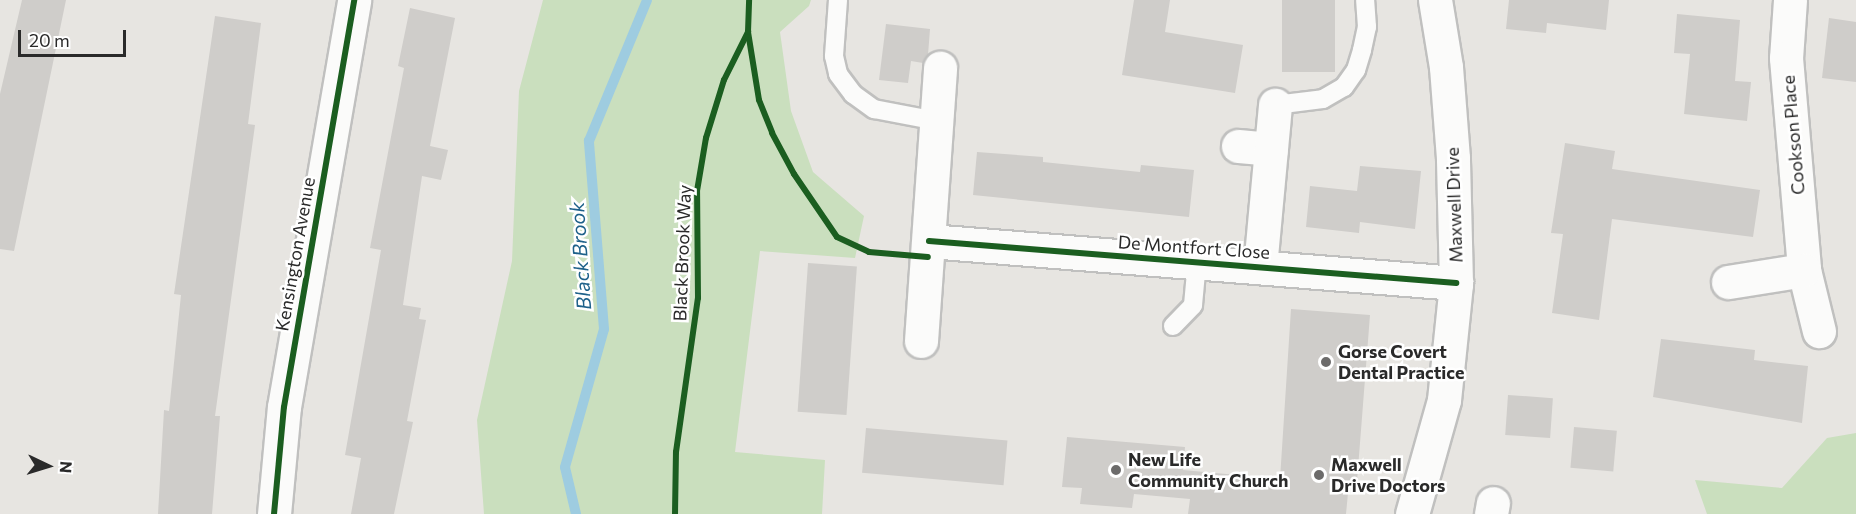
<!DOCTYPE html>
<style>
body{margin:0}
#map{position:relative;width:1856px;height:514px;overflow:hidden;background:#e7e5e1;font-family:Commissioner,sans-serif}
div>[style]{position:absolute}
.green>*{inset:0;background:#cadfbe}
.stream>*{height:10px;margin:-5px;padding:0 5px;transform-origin:5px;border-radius:5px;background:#9ecce0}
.building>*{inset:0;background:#cfcdca;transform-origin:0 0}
.roads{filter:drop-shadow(2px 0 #c0c0bf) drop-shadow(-2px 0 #c0c0bf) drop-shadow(0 2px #c0c0bf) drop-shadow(0 -2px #c0c0bf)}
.lane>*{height:18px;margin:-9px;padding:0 9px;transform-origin:9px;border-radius:9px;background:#fbfbfa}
.street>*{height:33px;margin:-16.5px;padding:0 16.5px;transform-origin:16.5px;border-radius:16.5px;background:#fbfbfa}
.cycleway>*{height:6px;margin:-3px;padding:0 3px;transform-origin:3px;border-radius:3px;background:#1b5e20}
.dots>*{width:16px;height:16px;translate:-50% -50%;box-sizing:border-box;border:3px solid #fff;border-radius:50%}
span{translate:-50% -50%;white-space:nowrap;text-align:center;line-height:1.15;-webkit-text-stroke:5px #fff;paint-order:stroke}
.street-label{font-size:18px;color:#2a2a2a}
.poi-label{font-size:18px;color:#2a2a2a;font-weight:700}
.left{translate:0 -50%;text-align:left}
.water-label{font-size:20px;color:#1e618a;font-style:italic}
.north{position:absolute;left:18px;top:436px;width:60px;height:60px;-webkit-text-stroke:4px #fff;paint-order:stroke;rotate:94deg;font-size:16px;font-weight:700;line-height:24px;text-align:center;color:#2a2a2a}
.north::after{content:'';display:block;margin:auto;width:21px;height:27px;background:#2a2a2a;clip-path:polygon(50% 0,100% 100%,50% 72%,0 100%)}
.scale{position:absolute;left:18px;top:30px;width:108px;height:27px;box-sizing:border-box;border:3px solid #2a2a2a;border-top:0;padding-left:8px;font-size:18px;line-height:21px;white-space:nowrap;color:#2a2a2a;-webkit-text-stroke:4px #fff;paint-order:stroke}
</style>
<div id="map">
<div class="green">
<i style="clip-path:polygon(543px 0,811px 0,809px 6px,780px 32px,791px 111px,813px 172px,864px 216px,855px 258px,760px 251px,735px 452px,825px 460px,822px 514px,484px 514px,477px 420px,512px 261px,519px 91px)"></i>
<i style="clip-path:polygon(1856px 433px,1856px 514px,1707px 514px,1695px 480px,1782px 488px,1827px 438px)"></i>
</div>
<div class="stream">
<i style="left:576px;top:514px;width:48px;rotate:-103.2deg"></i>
<i style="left:565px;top:467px;width:143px;rotate:-74.2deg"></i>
<i style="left:604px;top:329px;width:189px;rotate:-94.6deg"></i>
<i style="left:589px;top:141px;width:152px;rotate:-67.6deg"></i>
</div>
<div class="building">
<i style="clip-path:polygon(22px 0,66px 0,14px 251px,0 249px,0 94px)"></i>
<i style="clip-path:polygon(1134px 0,1170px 0,1165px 32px,1243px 45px,1235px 93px,1122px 75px)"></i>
<i style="left:1282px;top:0;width:53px;height:72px"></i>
<i style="clip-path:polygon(1509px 0,1609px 0,1606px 30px,1547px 23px,1546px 33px,1506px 29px)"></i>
<i style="clip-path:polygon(410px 8px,455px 18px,430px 146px,448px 150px,441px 180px,422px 176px,403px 305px,421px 308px,419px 319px,426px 320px,407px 421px,413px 422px,394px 514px,351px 514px,361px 458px,345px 455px,381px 250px,370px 248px,404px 68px,398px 66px)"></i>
<i style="clip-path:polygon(1677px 14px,1740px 20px,1735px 81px,1751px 82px,1747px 121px,1684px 114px,1690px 54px,1674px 53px)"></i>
<i style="clip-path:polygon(215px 16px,261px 23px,248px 124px,255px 125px,215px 416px,220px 416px,212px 514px,158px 514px,164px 410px,169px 411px,181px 295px,174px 294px)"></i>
<i style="clip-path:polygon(1829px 18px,1856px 22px,1856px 82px,1822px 78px)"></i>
<i style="clip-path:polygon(886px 24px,930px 29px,928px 55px,923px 63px,911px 61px,908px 83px,879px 80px)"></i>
<i style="clip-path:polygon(1565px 143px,1615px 151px,1612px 169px,1760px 190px,1753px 237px,1612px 219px,1599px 320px,1552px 313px,1563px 234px,1551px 233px)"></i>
<i style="clip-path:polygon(977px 152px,1043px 157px,1043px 162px,1140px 172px,1141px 165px,1194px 170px,1189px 217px,973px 195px)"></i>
<i style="clip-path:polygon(1360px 166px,1421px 171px,1415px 229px,1360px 222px,1359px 233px,1306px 227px,1310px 186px,1357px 191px)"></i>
<i style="left:808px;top:263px;width:49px;height:149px;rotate:4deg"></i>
<i style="clip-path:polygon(1291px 309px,1370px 315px,1356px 494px,1348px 493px,1346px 514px,1188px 514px,1190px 499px,1134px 494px,1132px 508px,1080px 504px,1082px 488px,1062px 487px,1067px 437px,1185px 447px,1183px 470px,1280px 479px)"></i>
<i style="clip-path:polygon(1661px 339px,1755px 350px,1754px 360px,1808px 366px,1802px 423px,1653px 397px)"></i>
<i style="left:1508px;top:395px;width:45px;height:40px;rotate:4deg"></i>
<i style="left:1574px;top:427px;width:43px;height:41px;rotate:5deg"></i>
<i style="left:866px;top:428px;width:142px;height:45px;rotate:5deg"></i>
</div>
<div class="roads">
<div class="lane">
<i style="left:838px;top:0;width:56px;rotate:94.1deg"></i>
<i style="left:834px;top:56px;width:18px;rotate:77deg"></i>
<i style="left:838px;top:74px;width:25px;rotate:53deg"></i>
<i style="left:853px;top:94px;width:26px;rotate:36deg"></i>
<i style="left:874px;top:109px;width:64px;rotate:10.8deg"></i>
<i style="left:1275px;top:105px;width:48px;rotate:-7.1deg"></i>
<i style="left:1323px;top:99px;width:24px;rotate:-30deg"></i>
<i style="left:1344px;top:87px;width:21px;rotate:-55deg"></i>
<i style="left:1356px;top:70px;width:21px;rotate:-73deg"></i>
<i style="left:1362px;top:50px;width:24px;rotate:-78deg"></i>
<i style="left:1367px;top:27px;width:27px;rotate:-94deg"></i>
<i style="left:1173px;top:326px;width:29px;rotate:-46deg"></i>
<i style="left:1193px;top:305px;width:43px;rotate:-84.7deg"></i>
</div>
<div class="street">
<i style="left:1790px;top:0;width:58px;rotate:93.9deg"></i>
<i style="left:1786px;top:58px;width:213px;rotate:85.1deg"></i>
<i style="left:1804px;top:270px;width:63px;rotate:76.2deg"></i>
<i style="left:1238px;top:146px;width:33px;rotate:5deg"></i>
<i style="left:929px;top:241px;width:529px;rotate:4.56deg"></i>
<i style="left:1260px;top:267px;width:163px;rotate:-84.7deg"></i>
<i style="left:1728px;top:282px;width:77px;rotate:-9deg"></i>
<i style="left:921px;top:341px;width:274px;rotate:-86deg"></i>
<i style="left:274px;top:514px;width:107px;rotate:-84.7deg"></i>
<i style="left:284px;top:407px;width:413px;rotate:-80.2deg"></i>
<i style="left:1412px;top:514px;width:118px;rotate:-74.3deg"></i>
<i style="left:1444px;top:400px;width:118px;rotate:-84.1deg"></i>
<i style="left:1456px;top:283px;width:125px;rotate:-91.4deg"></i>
<i style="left:1453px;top:158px;width:91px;rotate:-94.4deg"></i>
<i style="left:1446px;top:67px;width:68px;rotate:-99.3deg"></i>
<i style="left:1491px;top:514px;width:11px;rotate:-80deg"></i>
</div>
</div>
<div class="cycleway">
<i style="left:748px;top:32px;width:69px;rotate:80.8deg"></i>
<i style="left:759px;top:100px;width:35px;rotate:68deg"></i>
<i style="left:772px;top:133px;width:47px;rotate:61.8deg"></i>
<i style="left:794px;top:174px;width:76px;rotate:55.7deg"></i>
<i style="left:837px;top:237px;width:35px;rotate:25deg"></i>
<i style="left:869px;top:252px;width:59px;rotate:4.8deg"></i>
<i style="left:929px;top:241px;width:529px;rotate:4.56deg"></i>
<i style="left:274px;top:514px;width:107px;rotate:-84.7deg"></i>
<i style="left:284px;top:407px;width:413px;rotate:-80.2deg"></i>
<i style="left:675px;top:514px;width:62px;rotate:-89.1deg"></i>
<i style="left:676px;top:452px;width:156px;rotate:-81.9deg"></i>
<i style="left:698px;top:298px;width:107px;rotate:-90.5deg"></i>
<i style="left:697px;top:191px;width:54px;rotate:-80.4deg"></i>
<i style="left:706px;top:138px;width:61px;rotate:-72.8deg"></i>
<i style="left:724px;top:80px;width:54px;rotate:-63.4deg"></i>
<i style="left:748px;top:32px;width:32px;rotate:-88deg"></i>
</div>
<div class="dots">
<i style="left:1326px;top:362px;background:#6c6b6a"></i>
<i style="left:1116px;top:470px;background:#6c6b6a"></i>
<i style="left:1319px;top:475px;background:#6c6b6a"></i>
</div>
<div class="street-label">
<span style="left:1793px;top:135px;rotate:-95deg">Cookson Place</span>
<span style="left:1454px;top:205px;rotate:-92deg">Maxwell Drive</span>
<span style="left:1194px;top:247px;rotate:4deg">De Montfort Close</span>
<span style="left:682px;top:253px;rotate:-88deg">Black Brook Way</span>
<span style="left:295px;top:254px;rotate:-80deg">Kensington Avenue</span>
</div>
<div class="poi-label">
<span class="left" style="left:1338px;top:362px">Gorse Covert<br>Dental Practice</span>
<span class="left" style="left:1128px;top:470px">New Life<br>Community Church</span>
<span class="left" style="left:1331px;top:475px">Maxwell<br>Drive Doctors</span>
</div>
<div class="water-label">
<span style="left:580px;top:256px;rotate:-94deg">Black Brook</span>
</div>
<div class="north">N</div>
<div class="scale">20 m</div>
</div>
